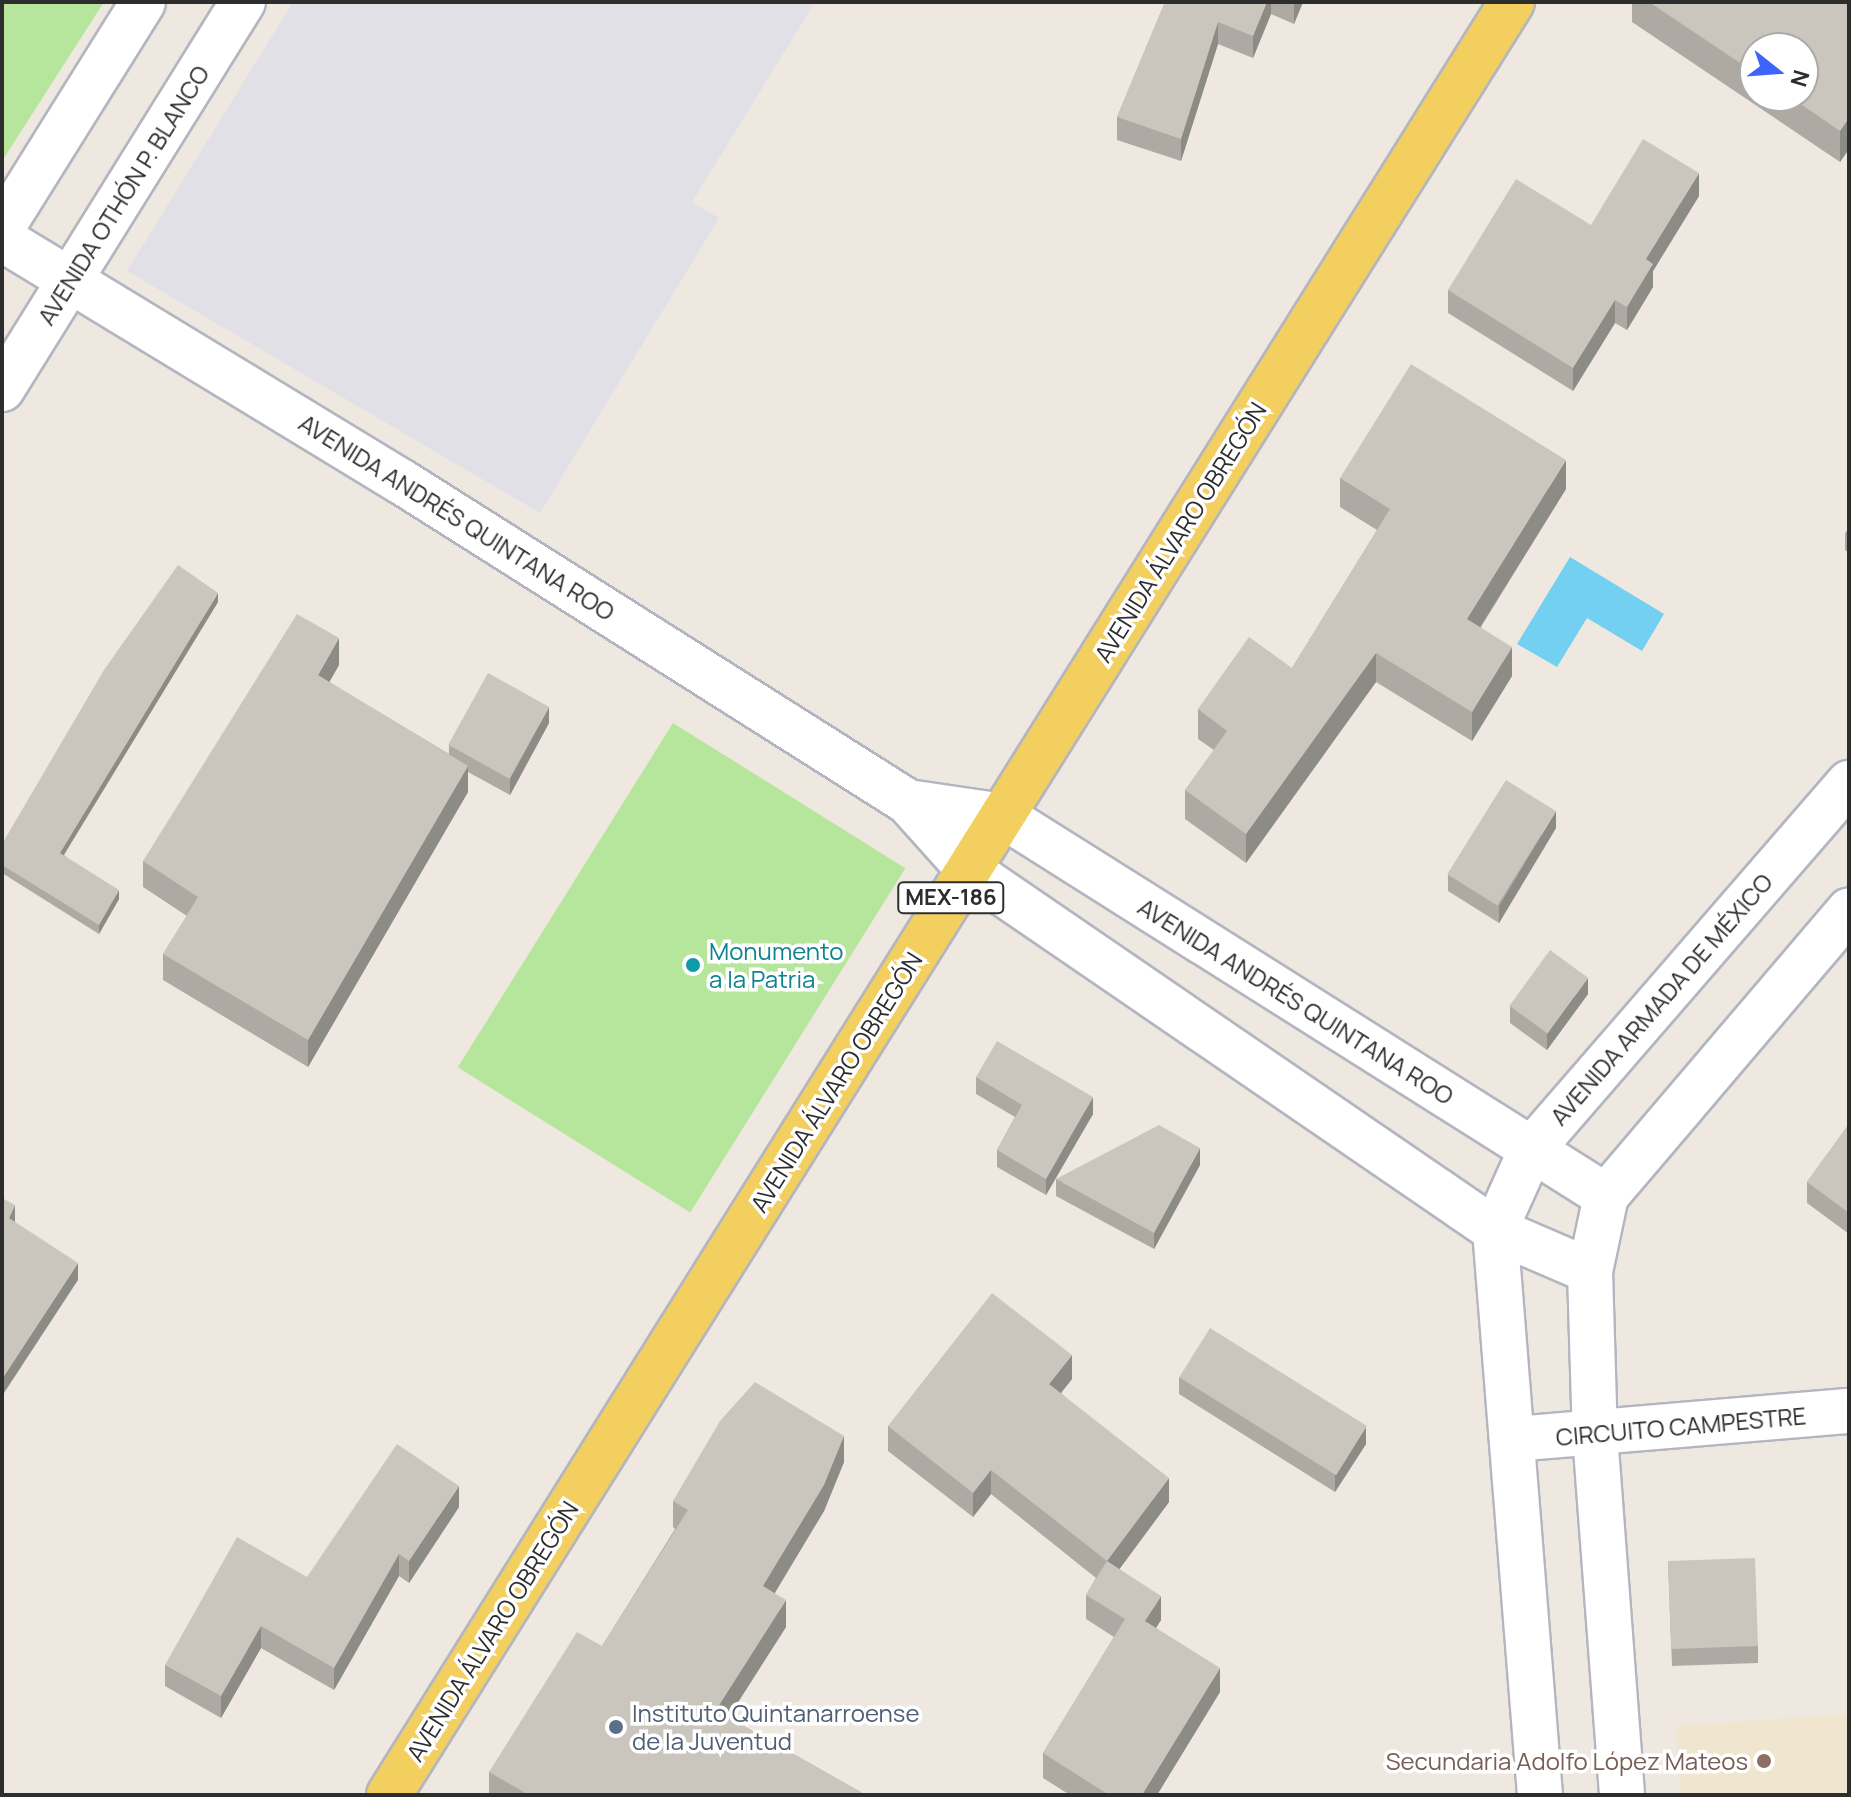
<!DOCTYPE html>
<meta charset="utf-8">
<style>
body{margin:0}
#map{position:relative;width:1851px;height:1797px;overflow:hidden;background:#eee8e0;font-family:Manrope,sans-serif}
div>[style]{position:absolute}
.industrial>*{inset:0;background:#e2e0e7}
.education>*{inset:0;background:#f0e5cf}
.green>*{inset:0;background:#b6e59c;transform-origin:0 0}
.water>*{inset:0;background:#73d0f0}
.roads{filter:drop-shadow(2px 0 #b3b6c0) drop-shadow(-2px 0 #b3b6c0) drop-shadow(0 2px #b3b6c0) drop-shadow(0 -2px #b3b6c0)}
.minor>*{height:44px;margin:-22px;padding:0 22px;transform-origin:22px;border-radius:22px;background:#fff}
.secondary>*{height:44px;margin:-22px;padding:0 22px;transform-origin:22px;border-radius:22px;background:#fff}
.primary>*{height:44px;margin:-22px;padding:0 22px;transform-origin:22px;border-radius:22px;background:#f3cf60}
.wall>*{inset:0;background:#aeaaa3}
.shaded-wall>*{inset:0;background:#8d8b85}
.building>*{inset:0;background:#cac6be;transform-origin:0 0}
.dots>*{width:22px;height:22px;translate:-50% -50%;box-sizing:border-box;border:4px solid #fff;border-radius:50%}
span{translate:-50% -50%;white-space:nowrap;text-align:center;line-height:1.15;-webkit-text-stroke:7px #fff;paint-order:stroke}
.shield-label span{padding:2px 6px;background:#fff;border:2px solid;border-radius:6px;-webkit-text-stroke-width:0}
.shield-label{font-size:22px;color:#2d2d2d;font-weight:700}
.street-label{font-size:24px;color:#2d2d2d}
.culture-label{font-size:24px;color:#0d838f}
.left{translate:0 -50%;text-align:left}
.service-label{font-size:24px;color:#4e5e75}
.education-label{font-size:24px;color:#785e54}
.right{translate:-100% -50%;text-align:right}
.frame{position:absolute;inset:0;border:4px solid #2d2d2d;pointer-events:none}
.north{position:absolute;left:1739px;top:32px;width:80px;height:80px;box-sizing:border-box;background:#fff;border:2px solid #ababab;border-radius:50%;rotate:107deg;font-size:22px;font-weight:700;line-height:32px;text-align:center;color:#2d2d2d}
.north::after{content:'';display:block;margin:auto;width:28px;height:36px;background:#3f64fc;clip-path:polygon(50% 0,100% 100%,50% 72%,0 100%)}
</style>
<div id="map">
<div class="industrial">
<i style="clip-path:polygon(293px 2px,815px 2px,692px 202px,719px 218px,540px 513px,127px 271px)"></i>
</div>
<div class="education">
<i style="clip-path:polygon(1849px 1714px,1849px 1795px,1681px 1795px,1676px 1726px)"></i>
</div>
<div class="green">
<i style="clip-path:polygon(2px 2px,104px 2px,2px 161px)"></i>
<i style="left:673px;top:723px;width:274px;height:406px;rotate:32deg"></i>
</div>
<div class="water">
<i style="clip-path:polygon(1570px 557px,1664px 614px,1642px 651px,1587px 618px,1557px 667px,1517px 644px)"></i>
</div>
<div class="roads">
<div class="minor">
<i style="left:2px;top:228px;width:266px;rotate:-58deg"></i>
<i style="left:2px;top:239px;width:468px;rotate:31.3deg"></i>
<i style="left:402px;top:482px;width:599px;rotate:32.31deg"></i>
<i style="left:908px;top:802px;width:91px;rotate:48.1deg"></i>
<i style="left:2px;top:389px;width:456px;rotate:-58.1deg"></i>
<i style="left:908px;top:802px;width:96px;rotate:8.4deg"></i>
<i style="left:1531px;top:1150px;width:486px;rotate:-49.1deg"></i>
<i style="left:1606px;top:1196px;width:375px;rotate:-49.6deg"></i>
<i style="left:1514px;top:1439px;width:336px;rotate:-4.8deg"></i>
</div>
<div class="secondary">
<i style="left:1003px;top:816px;width:713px;rotate:32.22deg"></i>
<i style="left:1606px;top:1196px;width:77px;rotate:102deg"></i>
<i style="left:1590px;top:1271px;width:164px;rotate:88.3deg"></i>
<i style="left:1595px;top:1435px;width:361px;rotate:85.7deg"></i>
<i style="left:969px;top:870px;width:637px;rotate:34.39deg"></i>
<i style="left:1495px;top:1230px;width:103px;rotate:23.3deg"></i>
<i style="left:1531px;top:1150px;width:88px;rotate:114.2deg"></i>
<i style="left:1495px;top:1230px;width:567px;rotate:85.45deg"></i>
</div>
<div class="primary">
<i style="left:389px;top:1795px;width:2116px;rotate:-57.94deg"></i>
</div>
</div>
<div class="wall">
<i style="clip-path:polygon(1165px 2px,1303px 2px,1294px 24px,1271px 14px,1253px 58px,1218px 44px,1181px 161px,1117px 140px,1117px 117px)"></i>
<i style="clip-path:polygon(evenodd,1632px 2px,1849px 2px,1849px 149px,1840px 162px,1632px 22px,1632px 2px,1755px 48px,1803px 96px,1755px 96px,1755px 48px)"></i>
<i style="clip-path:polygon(1699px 196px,1653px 271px,1653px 287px,1627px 330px,1615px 323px,1573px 391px,1448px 313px,1448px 290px)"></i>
<i style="clip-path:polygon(1340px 478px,1566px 489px,1481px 627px,1512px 676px,1472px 741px,1376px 682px,1246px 863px,1185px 819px,1185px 790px,1214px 750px,1198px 739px,1198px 709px,1292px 668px,1377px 530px,1340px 507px)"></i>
<i style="clip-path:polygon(1849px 528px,1849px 553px,1845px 550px,1845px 533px)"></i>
<i style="clip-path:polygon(218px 602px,64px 855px,119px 899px,99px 934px,2px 873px,2px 844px)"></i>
<i style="clip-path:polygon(339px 665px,329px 682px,449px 754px,449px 745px,549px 723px,510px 795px,468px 772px,468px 792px,308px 1067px,163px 980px,163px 954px,187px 916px,143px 887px,143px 861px)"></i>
<i style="clip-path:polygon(1556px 828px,1499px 923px,1448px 891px,1448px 875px)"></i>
<i style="clip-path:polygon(1588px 994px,1547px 1050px,1510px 1023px,1510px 1006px)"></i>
<i style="clip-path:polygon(976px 1077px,1093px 1114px,1046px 1195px,997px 1167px,997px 1150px,1015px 1117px,976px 1094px)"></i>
<i style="clip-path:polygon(1849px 1124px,1849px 1234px,1807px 1203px,1807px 1182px)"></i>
<i style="clip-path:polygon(1200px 1165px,1154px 1249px,1056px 1196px,1056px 1179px)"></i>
<i style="clip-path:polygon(1179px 1377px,1366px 1444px,1335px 1492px,1179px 1394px)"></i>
<i style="clip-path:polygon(1072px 1379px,1061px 1393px,1169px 1502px,1119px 1569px,1161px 1620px,1156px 1628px,1220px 1692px,1157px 1795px,1070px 1795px,1043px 1778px,1043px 1753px,1114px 1637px,1086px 1619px,1086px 1595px,1096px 1578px,991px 1494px,973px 1517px,888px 1451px,888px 1426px)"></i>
<i style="clip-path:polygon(844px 1462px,824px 1511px,775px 1593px,786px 1627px,728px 1717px,866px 1795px,489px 1795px,489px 1772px,602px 1646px,675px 1529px,673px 1527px,673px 1501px)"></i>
<i style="clip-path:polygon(459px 1507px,409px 1583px,399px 1576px,334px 1690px,261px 1648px,221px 1718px,165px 1686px,165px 1665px,307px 1577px)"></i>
<i style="clip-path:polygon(1668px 1562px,1758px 1646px,1758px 1663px,1672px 1666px)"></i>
</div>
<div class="shaded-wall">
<i style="clip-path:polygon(1267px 2px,1271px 2px,1271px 14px,1253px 58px,1253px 36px)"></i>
<i style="clip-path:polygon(1294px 2px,1303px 2px,1294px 24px)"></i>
<i style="clip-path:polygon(1218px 22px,1218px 44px,1181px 161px,1181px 139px)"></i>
<i style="clip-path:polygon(1849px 118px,1849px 149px,1840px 162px,1840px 131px)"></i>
<i style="clip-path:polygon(1699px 173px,1699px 196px,1653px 271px,1653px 287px,1627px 330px,1627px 307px,1646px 259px)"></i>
<i style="clip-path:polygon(1615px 300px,1615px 323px,1573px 391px,1573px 368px)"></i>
<i style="clip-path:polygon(1566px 460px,1566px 489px,1467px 648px,1467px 619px)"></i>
<i style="clip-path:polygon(218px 593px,218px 602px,60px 861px,60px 853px)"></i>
<i style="clip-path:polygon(339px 638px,339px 665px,318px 702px,318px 675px)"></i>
<i style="clip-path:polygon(1512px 647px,1512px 676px,1472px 741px,1472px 712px)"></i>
<i style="clip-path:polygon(1376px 653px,1376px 682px,1246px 863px,1246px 834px)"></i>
<i style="clip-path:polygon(549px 707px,549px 723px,510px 795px,510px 779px)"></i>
<i style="clip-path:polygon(468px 766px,468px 792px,308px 1067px,308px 1040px)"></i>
<i style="clip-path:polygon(1556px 811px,1556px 828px,1499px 923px,1499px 906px)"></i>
<i style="clip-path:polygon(119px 890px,119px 899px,99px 934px,99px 925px)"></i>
<i style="clip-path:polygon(1588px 978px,1588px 994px,1547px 1050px,1547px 1034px)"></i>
<i style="clip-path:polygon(1093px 1097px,1093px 1114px,1046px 1195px,1046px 1179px)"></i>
<i style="clip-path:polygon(1200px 1148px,1200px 1165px,1154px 1249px,1154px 1233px)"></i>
<i style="clip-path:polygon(15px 1205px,15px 1222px,9px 1235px,9px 1218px)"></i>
<i style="clip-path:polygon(78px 1263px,78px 1280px,2px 1396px,2px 1379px)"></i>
<i style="clip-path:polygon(1072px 1355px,1072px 1379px,1049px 1408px,1049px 1384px)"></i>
<i style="clip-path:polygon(1366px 1427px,1366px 1444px,1335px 1492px,1335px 1475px)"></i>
<i style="clip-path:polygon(844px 1436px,844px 1462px,824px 1511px,763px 1612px,763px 1586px)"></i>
<i style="clip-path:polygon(991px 1470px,991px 1494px,973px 1517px,973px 1493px)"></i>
<i style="clip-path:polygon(1169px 1478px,1169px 1502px,1107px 1586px,1107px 1561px)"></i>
<i style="clip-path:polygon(459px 1486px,459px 1507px,409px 1583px,409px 1561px)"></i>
<i style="clip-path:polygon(399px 1554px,399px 1576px,334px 1690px,334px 1668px)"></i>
<i style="clip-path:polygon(1161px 1596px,1161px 1620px,1145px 1645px,1145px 1621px)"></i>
<i style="clip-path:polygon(786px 1600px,786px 1627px,716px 1737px,716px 1710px)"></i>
<i style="clip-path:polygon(261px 1626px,261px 1648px,221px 1718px,221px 1696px)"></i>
<i style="clip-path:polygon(1220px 1668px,1220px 1692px,1157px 1795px,1142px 1795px)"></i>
</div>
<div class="building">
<i style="clip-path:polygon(1165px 2px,1267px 2px,1253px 36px,1218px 22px,1181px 139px,1117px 117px)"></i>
<i style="clip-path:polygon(1649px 2px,1849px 2px,1849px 118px,1840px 131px,1789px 96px,1803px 96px,1803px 48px,1755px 48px,1755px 73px)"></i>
<i style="clip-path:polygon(1643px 139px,1699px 173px,1646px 259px,1653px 264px,1627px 307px,1615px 300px,1573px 368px,1448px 290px,1516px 179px,1591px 225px)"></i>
<i style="clip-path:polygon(1411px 364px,1566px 460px,1467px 619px,1512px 647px,1472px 712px,1376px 653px,1246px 834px,1185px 790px,1227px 731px,1198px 709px,1249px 637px,1292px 668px,1390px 509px,1340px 478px)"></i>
<i style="clip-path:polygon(178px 565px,218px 593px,60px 853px,119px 890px,99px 925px,2px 865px,2px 844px,104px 670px)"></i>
<i style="clip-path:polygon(297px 614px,339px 638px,318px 675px,468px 766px,308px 1040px,163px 954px,198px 897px,143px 861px)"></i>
<i style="left:488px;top:673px;width:70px;height:82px;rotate:29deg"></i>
<i style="left:1506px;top:780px;width:59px;height:111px;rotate:32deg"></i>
<i style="left:1550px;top:950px;width:47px;height:69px;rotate:36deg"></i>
<i style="clip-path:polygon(997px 1041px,1093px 1097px,1046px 1179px,997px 1150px,1022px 1105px,976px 1077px)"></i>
<i style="clip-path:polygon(1849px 1124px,1849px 1213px,1807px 1182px)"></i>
<i style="clip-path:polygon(1159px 1125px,1200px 1148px,1154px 1233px,1056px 1179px)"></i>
<i style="clip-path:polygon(2px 1198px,15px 1205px,9px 1218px,78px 1263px,2px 1379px)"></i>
<i style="clip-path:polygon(992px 1293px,1072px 1355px,1049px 1384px,1169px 1478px,1107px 1561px,991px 1470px,973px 1493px,888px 1426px)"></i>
<i style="left:1210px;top:1328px;width:185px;height:58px;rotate:32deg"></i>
<i style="clip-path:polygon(755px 1382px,844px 1436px,824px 1485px,763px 1586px,786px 1600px,716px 1710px,866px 1795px,529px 1795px,489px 1772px,577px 1632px,602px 1646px,688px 1510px,673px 1501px,720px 1421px)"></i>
<i style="clip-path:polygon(397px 1444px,459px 1486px,409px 1561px,399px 1554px,334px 1668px,261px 1626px,221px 1696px,165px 1665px,237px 1537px,307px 1577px)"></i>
<i style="left:1755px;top:1558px;width:88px;height:87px;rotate:88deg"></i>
<i style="clip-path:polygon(1107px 1561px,1161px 1596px,1145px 1621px,1220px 1668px,1142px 1795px,1109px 1795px,1043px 1753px,1125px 1619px,1086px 1595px)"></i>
</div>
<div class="dots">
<i style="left:693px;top:965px;background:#0f9aa8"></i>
<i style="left:616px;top:1727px;background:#5c6f8a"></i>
<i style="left:1764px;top:1761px;background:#8d6e63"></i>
</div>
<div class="shield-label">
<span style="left:951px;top:898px">MEX-186</span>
</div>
<div class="street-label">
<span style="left:123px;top:195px;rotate:-58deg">AVENIDA OTHÓN P. BLANCO</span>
<span style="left:457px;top:517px;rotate:32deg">AVENIDA ANDRÉS QUINTANA ROO</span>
<span style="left:1180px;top:532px;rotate:-58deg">AVENIDA ÁLVARO OBREGÓN</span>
<span style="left:1661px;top:999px;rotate:-49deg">AVENIDA ARMADA DE MÉXICO</span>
<span style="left:1296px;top:1001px;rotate:32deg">AVENIDA ANDRÉS QUINTANA ROO</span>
<span style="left:836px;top:1082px;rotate:-58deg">AVENIDA ÁLVARO OBREGÓN</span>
<span style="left:1681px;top:1426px;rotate:-5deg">CIRCUITO CAMPESTRE</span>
<span style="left:492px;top:1631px;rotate:-58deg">AVENIDA ÁLVARO OBREGÓN</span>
</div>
<div class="culture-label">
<span class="left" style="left:709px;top:965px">Monumento<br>a la Patria</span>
</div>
<div class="service-label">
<span class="left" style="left:632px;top:1727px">Instituto Quintanarroense<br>de la Juventud</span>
</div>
<div class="education-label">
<span class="right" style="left:1748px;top:1761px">Secundaria Adolfo López Mateos</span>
</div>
<div class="frame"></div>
<div class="north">N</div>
</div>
